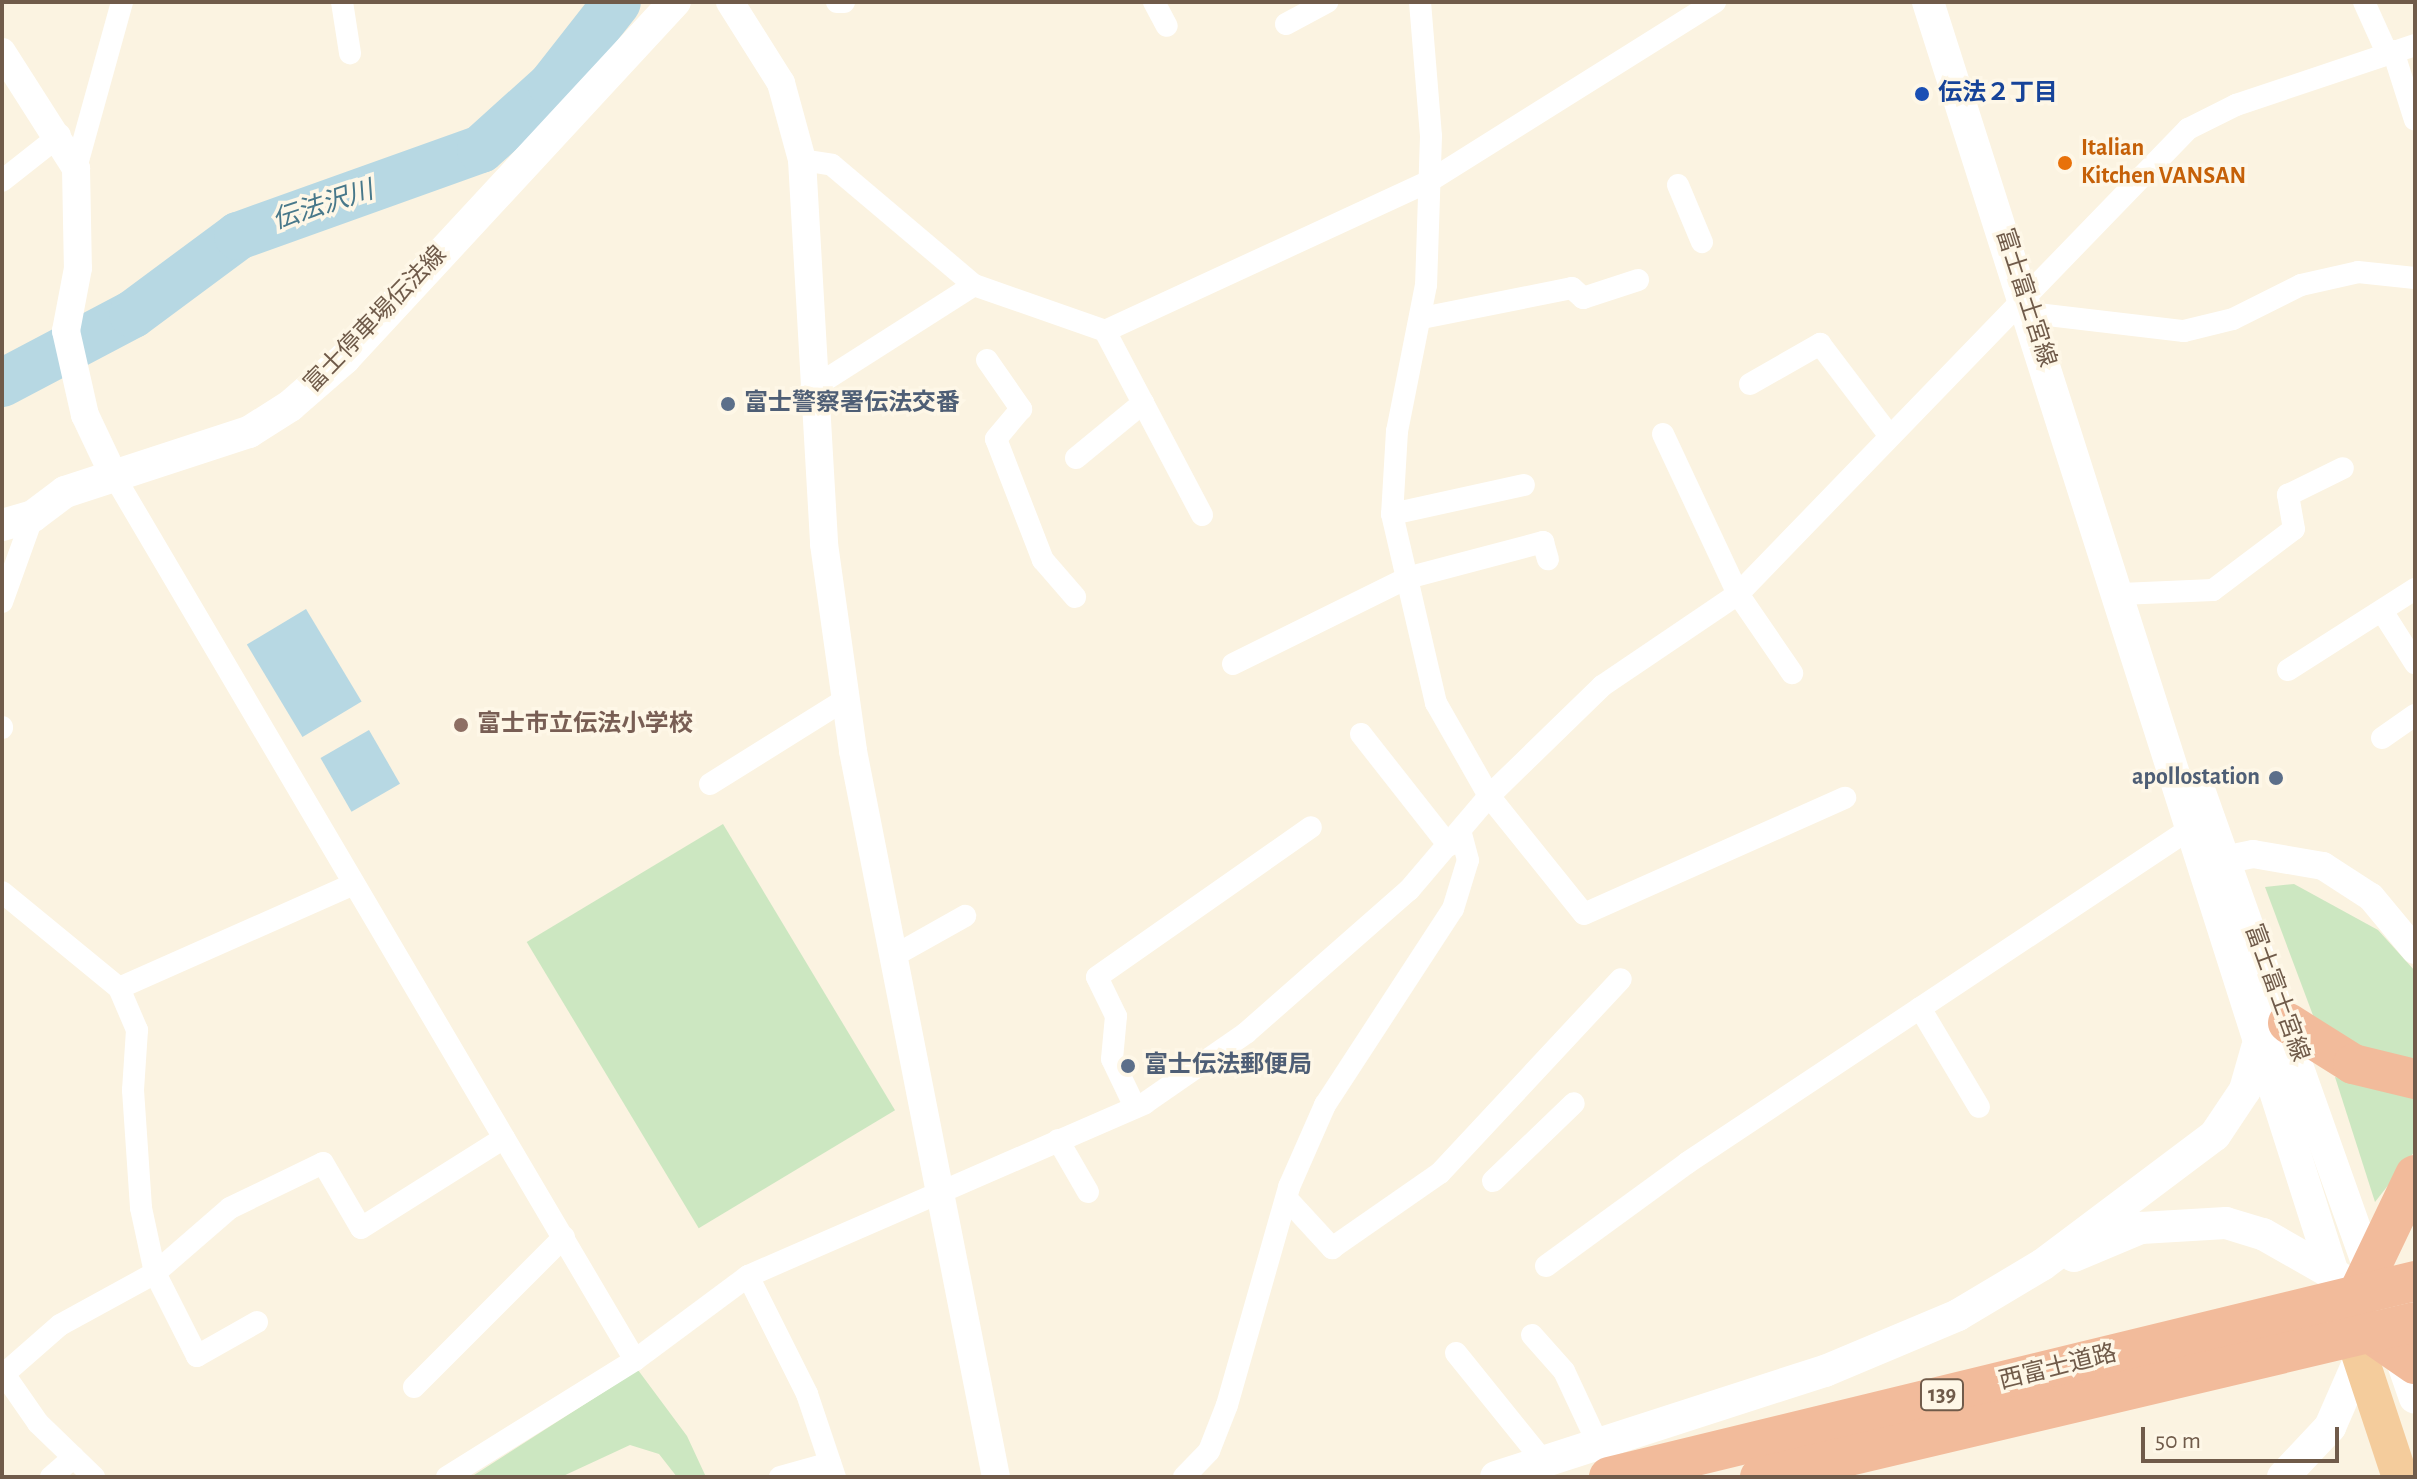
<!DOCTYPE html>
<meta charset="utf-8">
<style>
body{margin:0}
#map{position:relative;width:2417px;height:1479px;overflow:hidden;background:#fbf3e1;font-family:"Alegreya Sans","Noto Sans JP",sans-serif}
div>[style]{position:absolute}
.green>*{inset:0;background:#cce7c1;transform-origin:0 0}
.water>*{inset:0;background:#b7d8e3;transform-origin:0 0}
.river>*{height:48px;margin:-24px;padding:0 24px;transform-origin:24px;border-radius:24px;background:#b7d8e3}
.minor>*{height:22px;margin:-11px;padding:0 11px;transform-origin:11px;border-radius:11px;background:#fff}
.tertiary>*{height:28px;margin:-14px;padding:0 14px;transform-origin:14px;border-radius:14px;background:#fff}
.secondary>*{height:32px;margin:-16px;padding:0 16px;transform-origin:16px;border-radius:16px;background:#fff}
.trunk>*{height:36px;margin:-18px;padding:0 18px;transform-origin:18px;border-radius:18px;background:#f4cc9c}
.motorway>*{height:40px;margin:-20px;padding:0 20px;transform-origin:20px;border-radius:20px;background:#f2bb9b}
.dots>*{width:22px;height:22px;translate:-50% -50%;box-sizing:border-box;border:4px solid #fef7e7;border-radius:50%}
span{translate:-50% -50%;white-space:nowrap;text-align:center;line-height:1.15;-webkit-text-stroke:7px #fef7e7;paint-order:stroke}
.shield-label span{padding:2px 6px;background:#fef7e7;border:2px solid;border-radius:6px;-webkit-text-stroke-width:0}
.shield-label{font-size:22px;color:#705b4a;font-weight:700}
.transit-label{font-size:24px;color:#164399;font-weight:700}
.left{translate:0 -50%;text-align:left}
.food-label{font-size:24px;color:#c56008;font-weight:700}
.street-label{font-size:24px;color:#705b4a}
.service-label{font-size:24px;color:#4e5e75;font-weight:700}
.right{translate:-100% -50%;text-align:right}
.education-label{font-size:24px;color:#785e54;font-weight:700}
.water-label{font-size:26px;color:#48788a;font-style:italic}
.frame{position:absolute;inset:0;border:4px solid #705b4a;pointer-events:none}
.scale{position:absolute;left:2141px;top:1427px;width:198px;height:36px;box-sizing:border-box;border:4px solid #705b4a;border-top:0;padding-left:10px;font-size:24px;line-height:28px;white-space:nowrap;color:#705b4a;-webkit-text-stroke:6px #fef7e7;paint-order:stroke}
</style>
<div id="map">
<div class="green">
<i style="left:723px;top:824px;width:334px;height:229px;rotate:59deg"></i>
<i style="clip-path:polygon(2294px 884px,2378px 930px,2415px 971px,2415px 1058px,2368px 1059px,2314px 1018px,2265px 887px)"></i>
<i style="clip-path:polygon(2335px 1077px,2415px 1094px,2415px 1151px,2375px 1202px)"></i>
<i style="clip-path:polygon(638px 1370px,687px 1436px,706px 1477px,677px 1477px,659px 1454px,630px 1445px,561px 1477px,471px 1477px)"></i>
</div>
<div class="water">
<i style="left:306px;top:609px;width:108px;height:69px;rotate:59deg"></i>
<i style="left:369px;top:730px;width:62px;height:56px;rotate:60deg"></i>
</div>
<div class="river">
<i style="left:2px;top:383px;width:148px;rotate:-27.8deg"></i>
<i style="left:133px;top:314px;width:131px;rotate:-36.6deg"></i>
<i style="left:238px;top:236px;width:258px;rotate:-19.7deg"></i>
<i style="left:481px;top:149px;width:96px;rotate:-42deg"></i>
<i style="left:552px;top:85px;width:105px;rotate:-51.9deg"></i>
</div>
<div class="minor">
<i style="left:342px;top:2px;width:52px;rotate:81.1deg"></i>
<i style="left:837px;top:2px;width:7px"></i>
<i style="left:1154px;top:2px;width:27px;rotate:62deg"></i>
<i style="left:1420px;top:2px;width:134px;rotate:85.3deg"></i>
<i style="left:1431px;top:136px;width:149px;rotate:91.9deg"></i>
<i style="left:1426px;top:285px;width:149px;rotate:101.2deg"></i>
<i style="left:1397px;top:431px;width:83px;rotate:93.4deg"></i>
<i style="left:1392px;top:514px;width:194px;rotate:76.9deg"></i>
<i style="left:1436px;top:703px;width:107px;rotate:60.3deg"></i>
<i style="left:1489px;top:796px;width:151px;rotate:51.2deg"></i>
<i style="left:1584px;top:914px;width:286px;rotate:-24deg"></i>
<i style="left:2364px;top:2px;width:56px;rotate:65.7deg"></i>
<i style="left:1286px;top:24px;width:47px;rotate:-28.2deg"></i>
<i style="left:2393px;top:51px;width:72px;rotate:72.3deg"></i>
<i style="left:802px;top:160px;width:30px;rotate:9deg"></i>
<i style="left:832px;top:165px;width:186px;rotate:40.2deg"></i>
<i style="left:974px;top:285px;width:139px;rotate:19.3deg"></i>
<i style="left:1105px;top:331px;width:356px;rotate:-24.8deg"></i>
<i style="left:1428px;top:182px;width:339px;rotate:-32.1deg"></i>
<i style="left:76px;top:168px;width:172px;rotate:-74.5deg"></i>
<i style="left:2px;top:181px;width:74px;rotate:-38.4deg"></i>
<i style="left:1678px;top:185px;width:62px;rotate:67.2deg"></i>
<i style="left:2030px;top:313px;width:155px;rotate:6.7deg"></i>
<i style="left:2184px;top:331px;width:50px;rotate:-13.8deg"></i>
<i style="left:2233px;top:319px;width:76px;rotate:-26.6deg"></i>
<i style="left:2301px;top:285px;width:58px;rotate:-12.8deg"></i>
<i style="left:2358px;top:272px;width:57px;rotate:6deg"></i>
<i style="left:1422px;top:318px;width:153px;rotate:-11.3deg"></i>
<i style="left:1572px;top:288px;width:15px;rotate:42deg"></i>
<i style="left:1583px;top:298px;width:58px;rotate:-18.1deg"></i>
<i style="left:1105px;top:331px;width:208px;rotate:62.2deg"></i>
<i style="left:987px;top:360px;width:60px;rotate:55.2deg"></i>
<i style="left:1021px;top:409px;width:39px;rotate:130deg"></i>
<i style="left:996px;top:439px;width:130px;rotate:68.8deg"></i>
<i style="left:1043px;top:560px;width:49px;rotate:49.1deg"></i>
<i style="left:1750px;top:384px;width:81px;rotate:-29.7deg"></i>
<i style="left:1820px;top:344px;width:114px;rotate:52.8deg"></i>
<i style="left:811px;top:389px;width:193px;rotate:-32.5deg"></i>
<i style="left:1663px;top:434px;width:177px;rotate:64.9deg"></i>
<i style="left:1738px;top:594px;width:96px;rotate:55.6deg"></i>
<i style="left:1076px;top:458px;width:87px;rotate:-39.4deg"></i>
<i style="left:114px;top:476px;width:1026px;rotate:59.49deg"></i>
<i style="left:1392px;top:514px;width:135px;rotate:-12.4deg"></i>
<i style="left:2121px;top:594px;width:92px;rotate:-2.5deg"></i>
<i style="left:2213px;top:590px;width:101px;rotate:-37deg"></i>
<i style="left:2294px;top:529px;width:35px;rotate:-100deg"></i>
<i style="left:2288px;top:495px;width:61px;rotate:-26.1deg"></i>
<i style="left:2px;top:602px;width:91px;rotate:-70.2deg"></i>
<i style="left:2382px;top:611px;width:62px;rotate:57.6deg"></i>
<i style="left:1233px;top:664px;width:194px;rotate:-26.3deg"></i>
<i style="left:1407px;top:578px;width:141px;rotate:-14.8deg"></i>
<i style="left:1543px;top:542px;width:18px;rotate:74deg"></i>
<i style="left:2288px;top:670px;width:151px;rotate:-32.5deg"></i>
<i style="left:2px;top:727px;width:1px;rotate:90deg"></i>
<i style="left:1361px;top:734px;width:142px;rotate:51.8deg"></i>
<i style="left:2382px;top:738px;width:40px;rotate:-34.9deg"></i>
<i style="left:710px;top:784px;width:160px;rotate:-32deg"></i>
<i style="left:2px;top:892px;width:151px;rotate:39.4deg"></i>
<i style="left:119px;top:988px;width:46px;rotate:66.8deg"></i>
<i style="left:137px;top:1030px;width:60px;rotate:93.8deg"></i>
<i style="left:133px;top:1090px;width:118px;rotate:86.1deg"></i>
<i style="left:141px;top:1208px;width:66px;rotate:77.8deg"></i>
<i style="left:155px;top:1273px;width:108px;rotate:151.3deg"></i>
<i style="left:60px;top:1325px;width:74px;rotate:138.8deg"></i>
<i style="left:4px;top:1374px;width:60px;rotate:55.2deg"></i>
<i style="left:38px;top:1423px;width:78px;rotate:44deg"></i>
<i style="left:892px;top:957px;width:84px;rotate:-29.3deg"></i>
<i style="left:119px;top:988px;width:257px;rotate:-23.9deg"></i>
<i style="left:1920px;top:1008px;width:115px;rotate:59.2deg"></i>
<i style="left:1135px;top:1107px;width:53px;rotate:-115.6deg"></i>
<i style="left:1112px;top:1059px;width:43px;rotate:-84.7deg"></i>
<i style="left:1116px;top:1016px;width:43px;rotate:-116deg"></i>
<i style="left:1097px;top:977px;width:261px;rotate:-35deg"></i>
<i style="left:1058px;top:1140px;width:60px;rotate:60deg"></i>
<i style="left:1493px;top:1181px;width:112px;rotate:-43.9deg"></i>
<i style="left:1287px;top:1199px;width:67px;rotate:47.4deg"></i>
<i style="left:1332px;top:1248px;width:131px;rotate:-34.8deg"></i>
<i style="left:1440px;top:1173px;width:265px;rotate:-47deg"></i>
<i style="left:1546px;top:1266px;width:175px;rotate:-36.1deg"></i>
<i style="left:1687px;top:1163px;width:620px;rotate:-33.61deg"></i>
<i style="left:748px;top:1276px;width:132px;rotate:63.4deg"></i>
<i style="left:807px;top:1394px;width:88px;rotate:71.4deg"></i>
<i style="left:257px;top:1322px;width:69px;rotate:150.5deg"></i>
<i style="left:197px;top:1356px;width:93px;rotate:-116.8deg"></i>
<i style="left:155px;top:1273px;width:99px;rotate:-40.9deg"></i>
<i style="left:230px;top:1208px;width:103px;rotate:-25.8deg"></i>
<i style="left:323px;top:1163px;width:75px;rotate:59.7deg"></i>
<i style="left:361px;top:1228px;width:169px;rotate:-32.2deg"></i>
<i style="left:1532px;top:1335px;width:48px;rotate:48.4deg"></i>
<i style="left:1564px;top:1371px;width:81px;rotate:65deg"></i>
<i style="left:1456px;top:1353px;width:140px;rotate:51.1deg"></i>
<i style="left:414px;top:1387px;width:212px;rotate:-45deg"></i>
<i style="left:51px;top:1477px;width:30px;rotate:-41deg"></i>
<i style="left:447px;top:1477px;width:221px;rotate:-31.9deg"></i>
<i style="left:635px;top:1360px;width:141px;rotate:-36.6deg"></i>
<i style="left:748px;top:1276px;width:433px;rotate:-23.5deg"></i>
<i style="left:1145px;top:1103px;width:123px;rotate:-34.7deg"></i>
<i style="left:1246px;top:1033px;width:217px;rotate:-41.3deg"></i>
<i style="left:1409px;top:890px;width:123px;rotate:-49.6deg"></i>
<i style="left:1489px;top:796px;width:158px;rotate:-44.2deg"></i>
<i style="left:1602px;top:686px;width:164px;rotate:-34.1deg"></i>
<i style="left:1738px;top:594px;width:647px;rotate:-45.94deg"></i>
<i style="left:2188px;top:129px;width:54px;rotate:-26.6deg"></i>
<i style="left:2236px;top:105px;width:189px;rotate:-18.5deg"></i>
<i style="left:780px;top:1477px;width:52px;rotate:-15.6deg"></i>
<i style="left:1184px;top:1477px;width:36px;rotate:-46deg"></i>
<i style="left:1209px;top:1451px;width:49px;rotate:-68.6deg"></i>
<i style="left:1227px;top:1405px;width:227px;rotate:-74.1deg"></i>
<i style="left:1289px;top:1187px;width:90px;rotate:-66.3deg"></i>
<i style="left:1325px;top:1105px;width:234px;rotate:-56.9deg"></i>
<i style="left:1453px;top:909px;width:51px;rotate:-73deg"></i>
<i style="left:1468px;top:860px;width:28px;rotate:-105deg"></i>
</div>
<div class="tertiary">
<i style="left:730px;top:2px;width:96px;rotate:57.8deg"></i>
<i style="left:781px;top:83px;width:80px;rotate:74.7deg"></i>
<i style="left:802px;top:160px;width:385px;rotate:86.7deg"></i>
<i style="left:824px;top:544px;width:209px;rotate:82deg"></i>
<i style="left:853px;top:751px;width:740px;rotate:78.86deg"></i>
<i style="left:2px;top:52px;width:138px;rotate:57.5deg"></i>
<i style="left:76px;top:168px;width:100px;rotate:88.9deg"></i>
<i style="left:78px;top:268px;width:64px;rotate:100.8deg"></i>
<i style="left:66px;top:331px;width:86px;rotate:77.3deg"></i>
<i style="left:85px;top:415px;width:68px;rotate:64.6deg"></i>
<i style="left:2204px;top:864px;width:50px;rotate:-11.5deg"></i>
<i style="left:2253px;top:854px;width:71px;rotate:9.7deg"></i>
<i style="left:2323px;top:866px;width:57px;rotate:32.9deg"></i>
<i style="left:2371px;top:897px;width:69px;rotate:50.3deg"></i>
</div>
<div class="secondary">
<i style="left:1928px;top:2px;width:1380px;rotate:72.33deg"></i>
<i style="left:2px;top:525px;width:32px;rotate:-16deg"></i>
<i style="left:33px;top:516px;width:40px;rotate:-37deg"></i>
<i style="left:65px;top:492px;width:194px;rotate:-18.1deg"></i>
<i style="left:249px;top:432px;width:49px;rotate:-32.4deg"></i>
<i style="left:290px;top:406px;width:72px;rotate:-41deg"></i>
<i style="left:344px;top:359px;width:487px;rotate:-47.2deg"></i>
<i style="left:2201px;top:795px;width:517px;rotate:70.44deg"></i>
<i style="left:2074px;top:1256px;width:73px;rotate:-22.7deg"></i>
<i style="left:2141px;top:1228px;width:85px;rotate:-3.4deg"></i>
<i style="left:2226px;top:1223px;width:39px;rotate:17deg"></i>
<i style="left:2263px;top:1234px;width:89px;rotate:29.7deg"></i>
<i style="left:2395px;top:1341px;width:60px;rotate:70.7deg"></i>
<i style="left:1496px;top:1477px;width:346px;rotate:-17.9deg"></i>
<i style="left:1825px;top:1371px;width:144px;rotate:-22.8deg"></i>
<i style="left:1958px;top:1315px;width:98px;rotate:-30.8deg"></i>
<i style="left:2042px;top:1265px;width:216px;rotate:-36.9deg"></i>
<i style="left:2215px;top:1135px;width:54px;rotate:-56.3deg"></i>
<i style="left:2245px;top:1090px;width:44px;rotate:-74.1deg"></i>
<i style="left:2283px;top:1477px;width:69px;rotate:-46.8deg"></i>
<i style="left:2330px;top:1427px;width:87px;rotate:-66.4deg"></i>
</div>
<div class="trunk">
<i style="left:2347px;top:1317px;width:169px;rotate:71.7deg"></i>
</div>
<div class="motorway">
<i style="left:2288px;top:1023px;width:77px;rotate:32.2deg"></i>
<i style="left:2353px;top:1064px;width:64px;rotate:13.6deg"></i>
<i style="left:2415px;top:1175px;width:157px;rotate:115.6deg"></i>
<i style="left:2347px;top:1317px;width:83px;rotate:34.7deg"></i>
<i style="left:1609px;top:1477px;width:829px;rotate:-13.67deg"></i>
<i style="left:1760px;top:1477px;width:673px;rotate:-13.31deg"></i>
</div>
<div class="dots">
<i style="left:1922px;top:94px;background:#1a4fb4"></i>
<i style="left:2065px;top:163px;background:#e8710a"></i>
<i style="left:728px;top:404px;background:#5c6f8a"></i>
<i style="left:461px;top:725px;background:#8d6e63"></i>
<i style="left:2276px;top:778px;background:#5c6f8a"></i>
<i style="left:1128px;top:1066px;background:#5c6f8a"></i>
</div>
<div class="shield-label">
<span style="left:1942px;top:1395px">139</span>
</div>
<div class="transit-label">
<span class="left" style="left:1938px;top:94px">伝法２丁目</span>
</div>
<div class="food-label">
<span class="left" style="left:2081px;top:163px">Italian<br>Kitchen VANSAN</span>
</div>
<div class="street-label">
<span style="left:2025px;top:298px;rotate:72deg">富士富士宮線</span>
<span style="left:376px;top:320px;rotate:-46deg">富士停車場伝法線</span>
<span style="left:2276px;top:993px;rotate:70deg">富士富士宮線</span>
<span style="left:2058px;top:1368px;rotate:-14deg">西富士道路</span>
</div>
<div class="service-label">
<span class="left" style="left:744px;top:404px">富士警察署伝法交番</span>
<span class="right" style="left:2260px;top:778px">apollostation</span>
<span class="left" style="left:1144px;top:1066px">富士伝法郵便局</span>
</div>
<div class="education-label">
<span class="left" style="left:477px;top:725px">富士市立伝法小学校</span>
</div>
<div class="water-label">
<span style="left:323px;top:206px;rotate:-18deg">伝法沢川</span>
</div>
<div class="frame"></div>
<div class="scale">50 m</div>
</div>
